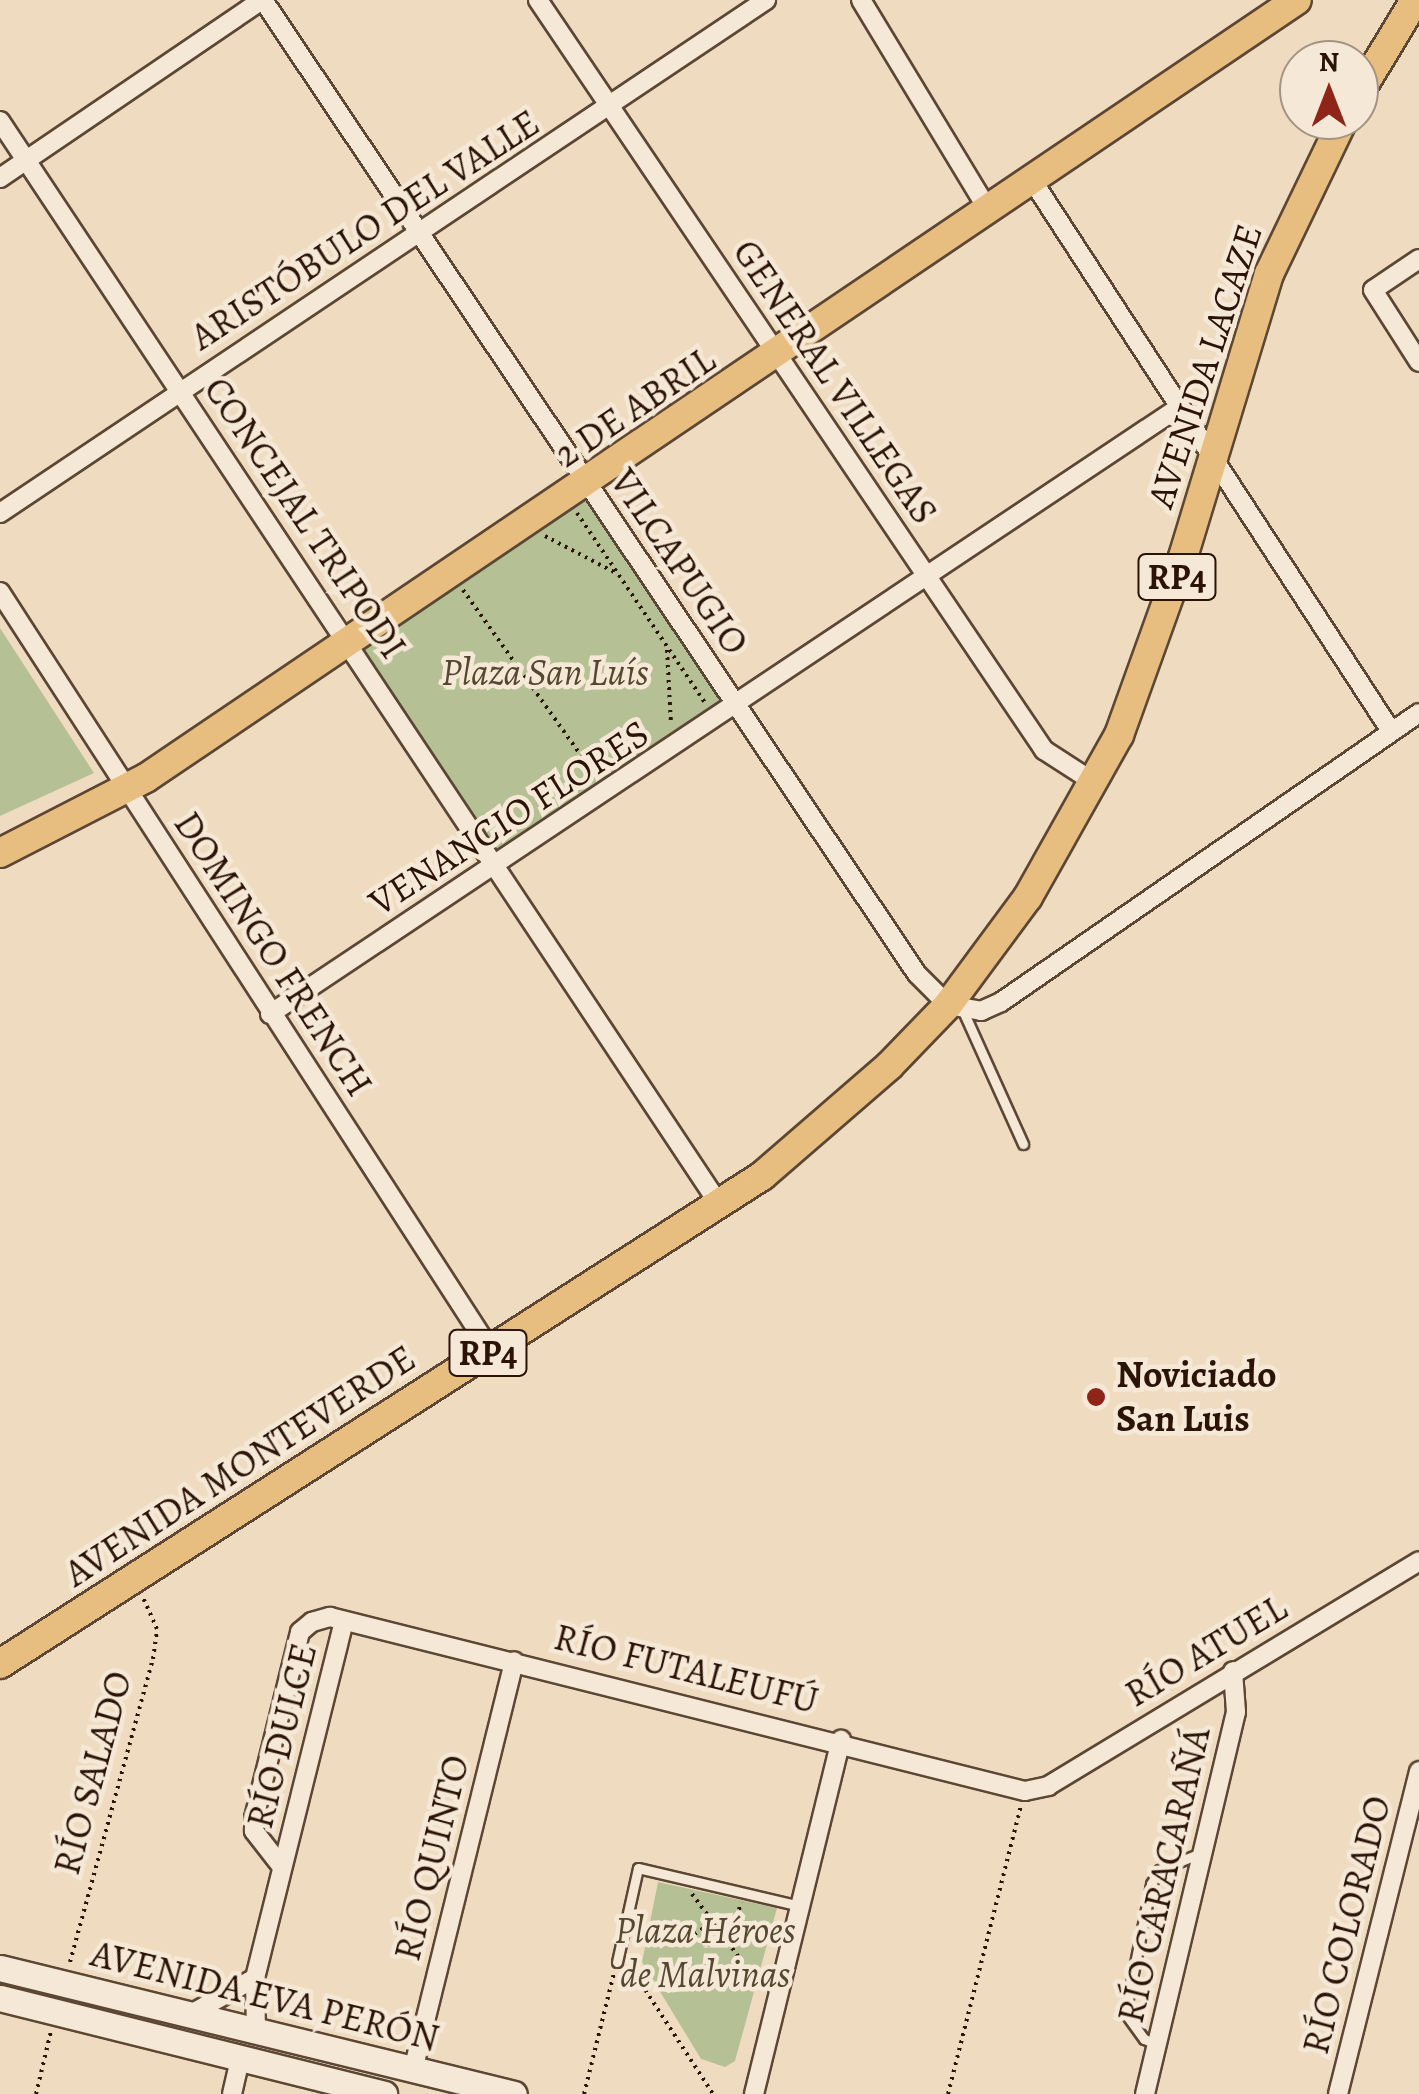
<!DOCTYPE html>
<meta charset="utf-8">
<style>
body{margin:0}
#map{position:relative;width:1419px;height:2094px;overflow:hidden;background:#efdcc0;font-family:Alegreya,serif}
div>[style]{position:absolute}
.green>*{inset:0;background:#b5c195;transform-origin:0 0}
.path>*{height:4px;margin-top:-2px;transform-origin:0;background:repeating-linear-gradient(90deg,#2b1405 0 2.5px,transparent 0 7.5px)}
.roads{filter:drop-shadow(2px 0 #5c4634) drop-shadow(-2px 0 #5c4634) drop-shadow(0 2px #5c4634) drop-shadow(0 -2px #5c4634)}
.lane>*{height:9px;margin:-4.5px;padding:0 4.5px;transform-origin:4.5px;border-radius:4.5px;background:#f5e8d6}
.street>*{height:18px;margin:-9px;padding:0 9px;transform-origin:9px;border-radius:9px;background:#f5e8d6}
.secondary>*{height:25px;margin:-12.5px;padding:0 12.5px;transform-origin:12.5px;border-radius:12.5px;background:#f5e8d6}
.primary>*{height:28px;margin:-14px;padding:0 14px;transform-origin:14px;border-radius:14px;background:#e8be80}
.dots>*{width:28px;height:28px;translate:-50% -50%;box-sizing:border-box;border:5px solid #f5e8d6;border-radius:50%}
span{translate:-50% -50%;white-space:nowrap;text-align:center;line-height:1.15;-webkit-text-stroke:9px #f5e8d6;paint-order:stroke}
.shield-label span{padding:2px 8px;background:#f5e8d6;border:2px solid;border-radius:8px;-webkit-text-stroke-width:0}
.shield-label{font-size:35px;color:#2b1405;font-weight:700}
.street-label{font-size:38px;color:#2b1405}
.park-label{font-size:38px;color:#544830;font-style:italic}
.poi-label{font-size:38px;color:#2b1405;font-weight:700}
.left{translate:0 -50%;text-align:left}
.north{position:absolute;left:1279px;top:40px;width:100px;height:100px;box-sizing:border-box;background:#f5e8d6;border:2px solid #a49382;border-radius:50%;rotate:0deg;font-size:28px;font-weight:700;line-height:40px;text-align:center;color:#2b1405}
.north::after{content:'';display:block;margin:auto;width:35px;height:45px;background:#8f2418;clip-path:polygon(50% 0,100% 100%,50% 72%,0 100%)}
</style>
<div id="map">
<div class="green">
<i style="left:587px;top:484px;width:268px;height:285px;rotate:56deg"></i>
<i style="clip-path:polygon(0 628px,94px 773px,0 816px)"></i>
<i style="clip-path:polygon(658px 1882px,777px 1908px,735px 2061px,725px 2067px,701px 2059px,642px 1962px)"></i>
</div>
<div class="path">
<i style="left:577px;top:513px;width:230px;rotate:56deg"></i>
<i style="left:545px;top:536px;width:80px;rotate:27.5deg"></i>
<i style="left:463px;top:590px;width:231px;rotate:54.5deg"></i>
<i style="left:667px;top:650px;width:75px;rotate:86.9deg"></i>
<i style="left:692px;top:1894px;width:116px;rotate:53.4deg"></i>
<i style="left:688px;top:1938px;width:28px;rotate:-32deg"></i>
<i style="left:730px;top:1946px;width:45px;rotate:-76deg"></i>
<i style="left:70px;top:1962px;width:314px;rotate:-74.7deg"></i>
<i style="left:153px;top:1659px;width:30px;rotate:-82deg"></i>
<i style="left:157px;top:1629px;width:36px;rotate:-114deg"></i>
<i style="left:629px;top:1965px;width:154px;rotate:56.9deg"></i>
<i style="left:36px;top:2094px;width:65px;rotate:-76.6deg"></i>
<i style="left:584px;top:2094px;width:125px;rotate:-76.1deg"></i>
<i style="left:948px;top:2094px;width:298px;rotate:-75.8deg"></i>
</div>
<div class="roads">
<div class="lane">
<i style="left:963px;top:1011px;width:146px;rotate:65.7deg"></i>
<i style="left:617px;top:1962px;width:96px;rotate:-77.4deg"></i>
<i style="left:638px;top:1868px;width:166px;rotate:13.2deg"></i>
<i style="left:1156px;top:2044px;width:13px;rotate:-157deg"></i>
<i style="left:1144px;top:2039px;width:32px;rotate:-126deg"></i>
<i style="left:1125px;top:2013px;width:132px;rotate:-78.6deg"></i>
<i style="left:1151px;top:1884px;width:16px;rotate:-60deg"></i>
<i style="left:1159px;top:1870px;width:48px;rotate:-22.2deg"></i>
</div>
<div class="street">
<i style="left:263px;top:0;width:1173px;rotate:56.12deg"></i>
<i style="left:917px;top:974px;width:44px;rotate:45deg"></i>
<i style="left:948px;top:1005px;width:34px;rotate:10deg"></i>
<i style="left:981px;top:1011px;width:22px;rotate:-24deg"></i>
<i style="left:1001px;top:1002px;width:508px;rotate:-34.66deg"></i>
<i style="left:538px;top:0;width:905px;rotate:55.99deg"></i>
<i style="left:1044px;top:750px;width:61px;rotate:32.9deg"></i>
<i style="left:861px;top:0;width:249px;rotate:58.8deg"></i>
<i style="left:0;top:121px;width:1300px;rotate:56.42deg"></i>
<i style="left:0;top:178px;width:317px;rotate:-34.2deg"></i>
<i style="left:1034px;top:183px;width:654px;rotate:56.92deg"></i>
<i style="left:1419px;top:259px;width:55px;rotate:146deg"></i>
<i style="left:1373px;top:290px;width:85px;rotate:57.4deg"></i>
<i style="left:0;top:513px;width:922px;rotate:-33.81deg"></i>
<i style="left:0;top:592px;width:904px;rotate:57.1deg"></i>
<i style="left:270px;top:1014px;width:1095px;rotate:-33.72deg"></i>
<i style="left:282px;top:1867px;width:46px;rotate:-127.9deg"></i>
<i style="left:254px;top:1831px;width:13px;rotate:-90deg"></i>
<i style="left:254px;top:1818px;width:192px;rotate:-76.1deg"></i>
<i style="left:300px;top:1632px;width:16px;rotate:-40deg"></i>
<i style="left:312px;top:1622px;width:19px;rotate:-16deg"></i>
<i style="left:330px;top:1617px;width:716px;rotate:14.06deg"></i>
<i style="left:1025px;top:1791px;width:24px;rotate:-12deg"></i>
<i style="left:1048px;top:1786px;width:434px;rotate:-31.2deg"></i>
<i style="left:189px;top:2015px;width:76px;rotate:-29.3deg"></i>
<i style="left:256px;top:2031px;width:53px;rotate:-91.1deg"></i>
<i style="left:255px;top:1978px;width:367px;rotate:-76deg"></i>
<i style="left:413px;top:2070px;width:421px;rotate:-76.1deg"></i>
<i style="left:232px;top:2094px;width:37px;rotate:-77deg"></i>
<i style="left:754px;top:2094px;width:365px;rotate:-76.2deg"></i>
<i style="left:1145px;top:2094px;width:393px;rotate:-76.6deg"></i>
<i style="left:1236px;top:1712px;width:41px;rotate:-94.2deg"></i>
<i style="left:1338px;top:2094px;width:333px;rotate:-75.9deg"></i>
</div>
<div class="secondary">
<i style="left:0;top:1968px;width:529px;rotate:13.77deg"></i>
<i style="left:0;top:1998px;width:396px;rotate:14deg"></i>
</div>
<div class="primary">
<i style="left:1359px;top:93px;width:109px;rotate:-58.9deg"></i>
<i style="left:0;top:853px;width:164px;rotate:-27.2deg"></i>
<i style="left:146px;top:778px;width:1389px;rotate:-34.06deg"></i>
<i style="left:0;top:1664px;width:905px;rotate:-32.64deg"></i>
<i style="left:762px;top:1176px;width:168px;rotate:-40.9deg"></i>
<i style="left:889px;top:1066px;width:85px;rotate:-46deg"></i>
<i style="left:948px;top:1005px;width:134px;rotate:-53.5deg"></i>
<i style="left:1028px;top:897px;width:186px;rotate:-60.7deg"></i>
<i style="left:1119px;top:735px;width:189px;rotate:-70.2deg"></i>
<i style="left:1183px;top:557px;width:296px;rotate:-73.1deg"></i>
<i style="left:1269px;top:274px;width:171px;rotate:-64.3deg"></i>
</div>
</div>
<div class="dots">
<i style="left:1096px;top:1397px;background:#8f2418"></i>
</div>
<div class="shield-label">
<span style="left:1177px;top:577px">RP4</span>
<span style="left:488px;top:1353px">RP4</span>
</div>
<div class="street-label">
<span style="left:365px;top:230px;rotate:-33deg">ARISTÓBULO DEL VALLE</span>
<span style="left:1205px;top:366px;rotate:-72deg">AVENIDA LACAZE</span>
<span style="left:835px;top:382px;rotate:56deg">GENERAL VILLEGAS</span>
<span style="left:635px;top:407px;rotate:-34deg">2 DE ABRIL</span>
<span style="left:305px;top:518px;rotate:56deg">CONCEJAL TRIPODI</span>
<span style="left:679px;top:562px;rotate:56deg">VILCAPUGIO</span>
<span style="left:509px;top:818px;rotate:-33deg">VENANCIO FLORES</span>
<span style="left:273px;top:954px;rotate:57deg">DOMINGO FRENCH</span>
<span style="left:240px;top:1466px;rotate:-33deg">AVENIDA MONTEVERDE</span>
<span style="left:1206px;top:1651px;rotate:-31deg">RÍO ATUEL</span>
<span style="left:686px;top:1669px;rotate:14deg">RÍO FUTALEUFÚ</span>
<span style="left:282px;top:1736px;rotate:-76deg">RÍO DULCE</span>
<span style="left:93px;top:1773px;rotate:-75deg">RÍO SALADO</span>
<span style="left:432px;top:1858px;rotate:-76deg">RÍO QUINTO</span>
<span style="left:1164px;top:1875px;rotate:-77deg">RÍO CARACARAÑÁ</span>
<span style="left:1347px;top:1925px;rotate:-76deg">RÍO COLORADO</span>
<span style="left:265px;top:1996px;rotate:14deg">AVENIDA EVA PERÓN</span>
</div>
<div class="park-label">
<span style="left:545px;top:673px">Plaza San Luís</span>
<span style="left:705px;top:1953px">Plaza Héroes<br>de Malvinas</span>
</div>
<div class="poi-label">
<span class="left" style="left:1116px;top:1397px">Noviciado<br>San Luis</span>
</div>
<div class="north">N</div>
</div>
